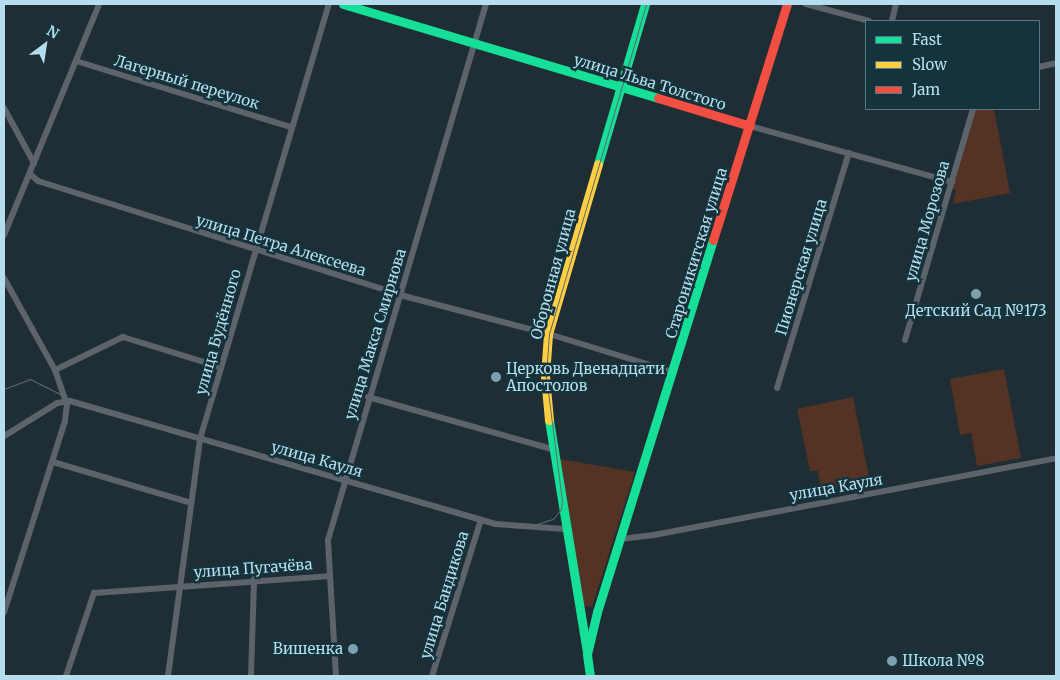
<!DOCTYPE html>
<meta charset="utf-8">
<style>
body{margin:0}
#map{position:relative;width:1060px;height:680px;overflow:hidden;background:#1e2e34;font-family:Merriweather,serif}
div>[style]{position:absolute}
.green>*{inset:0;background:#543224}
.street>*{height:6px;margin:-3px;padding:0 3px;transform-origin:3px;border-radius:3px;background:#5d636b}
.fast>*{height:9px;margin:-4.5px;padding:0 4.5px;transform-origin:4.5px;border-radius:4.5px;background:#16e098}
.slow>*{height:9px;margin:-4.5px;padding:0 4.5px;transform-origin:4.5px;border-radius:4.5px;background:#ffcf43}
.jam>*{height:9px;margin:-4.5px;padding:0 4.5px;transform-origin:4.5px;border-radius:4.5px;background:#f24e42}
.tram>*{height:1px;margin:-0.5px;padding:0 0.5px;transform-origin:0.5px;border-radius:0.5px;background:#606a70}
.dots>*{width:14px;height:14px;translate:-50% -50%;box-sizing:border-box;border:2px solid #15333d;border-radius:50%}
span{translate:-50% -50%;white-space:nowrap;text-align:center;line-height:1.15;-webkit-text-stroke:5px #15333d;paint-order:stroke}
.street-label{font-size:15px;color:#b4deee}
.poi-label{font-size:15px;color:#b4deee}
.left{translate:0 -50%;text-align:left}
.right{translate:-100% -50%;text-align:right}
.frame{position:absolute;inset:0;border:5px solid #b4deee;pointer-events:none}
.legend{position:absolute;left:865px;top:20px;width:175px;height:90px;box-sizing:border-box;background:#15333d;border:1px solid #557784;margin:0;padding:6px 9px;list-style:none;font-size:15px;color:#b4deee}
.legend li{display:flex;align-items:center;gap:10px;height:25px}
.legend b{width:25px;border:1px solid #557784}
.north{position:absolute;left:20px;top:20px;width:50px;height:50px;-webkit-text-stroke:4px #15333d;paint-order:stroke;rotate:31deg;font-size:14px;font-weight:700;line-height:20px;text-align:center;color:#b4deee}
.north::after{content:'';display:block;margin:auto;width:18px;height:22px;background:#b4deee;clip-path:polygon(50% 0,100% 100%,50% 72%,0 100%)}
</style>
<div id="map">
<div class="green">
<i style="clip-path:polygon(975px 109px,994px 109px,1010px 193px,953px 204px,956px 190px,952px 189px)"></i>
<i style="clip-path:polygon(1004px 369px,1021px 458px,977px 466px,971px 433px,960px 435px,950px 379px)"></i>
<i style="clip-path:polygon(853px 397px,870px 482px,821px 489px,818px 471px,810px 471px,797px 409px)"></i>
<i style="clip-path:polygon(560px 459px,635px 472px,592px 607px,582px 606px)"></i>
</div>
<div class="street">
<i style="left:806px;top:4px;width:65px;rotate:15.1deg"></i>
<i style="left:892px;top:21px;width:17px;rotate:-77deg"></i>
<i style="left:76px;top:61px;width:225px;rotate:17.1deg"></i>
<i style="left:1039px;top:67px;width:17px;rotate:-13deg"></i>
<i style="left:4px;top:108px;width:63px;rotate:61.4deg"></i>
<i style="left:750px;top:126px;width:210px;rotate:15.5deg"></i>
<i style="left:30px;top:174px;width:11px;rotate:41deg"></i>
<i style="left:38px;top:181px;width:384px;rotate:17.4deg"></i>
<i style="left:404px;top:296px;width:150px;rotate:14.7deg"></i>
<i style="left:549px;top:334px;width:130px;rotate:17deg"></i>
<i style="left:4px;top:235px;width:250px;rotate:-67.6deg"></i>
<i style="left:4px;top:278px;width:105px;rotate:61deg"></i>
<i style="left:55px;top:370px;width:36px;rotate:71deg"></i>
<i style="left:67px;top:404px;width:17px;rotate:97deg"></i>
<i style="left:65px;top:421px;width:201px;rotate:107.7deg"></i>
<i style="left:905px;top:340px;width:241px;rotate:-73.6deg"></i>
<i style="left:55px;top:370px;width:76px;rotate:-25.9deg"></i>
<i style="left:123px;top:337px;width:102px;rotate:17.2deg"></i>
<i style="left:777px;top:388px;width:246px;rotate:-73deg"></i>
<i style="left:368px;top:397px;width:191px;rotate:15.8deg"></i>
<i style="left:4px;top:436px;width:62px;rotate:-31.9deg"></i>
<i style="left:57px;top:403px;width:13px;rotate:-9deg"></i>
<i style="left:70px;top:401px;width:442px;rotate:16.1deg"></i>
<i style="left:495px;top:524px;width:70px;rotate:4.1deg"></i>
<i style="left:53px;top:462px;width:144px;rotate:16.5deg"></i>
<i style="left:621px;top:539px;width:33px;rotate:-7deg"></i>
<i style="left:654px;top:535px;width:409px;rotate:-10.8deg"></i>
<i style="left:66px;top:676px;width:88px;rotate:-71.4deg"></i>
<i style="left:94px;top:593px;width:236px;rotate:-4.1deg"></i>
<i style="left:168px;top:676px;width:239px;rotate:-82.3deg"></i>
<i style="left:200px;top:439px;width:454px;rotate:-73.5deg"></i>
<i style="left:251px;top:676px;width:97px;rotate:-88.2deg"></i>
<i style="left:336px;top:676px;width:136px;rotate:-93.4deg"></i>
<i style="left:328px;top:540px;width:559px;rotate:-73.58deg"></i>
<i style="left:432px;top:676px;width:164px;rotate:-72.6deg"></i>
</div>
<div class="fast">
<i style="left:343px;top:4px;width:329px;rotate:16.6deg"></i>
<i style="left:598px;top:164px;width:167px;rotate:-73.6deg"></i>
<i style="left:549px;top:420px;width:234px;rotate:80.7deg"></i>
<i style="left:590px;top:676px;width:22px;rotate:-98deg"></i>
<i style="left:587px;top:654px;width:43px;rotate:-76.6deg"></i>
<i style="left:597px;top:612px;width:390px;rotate:-72.7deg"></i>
</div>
<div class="slow">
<i style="left:549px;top:420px;width:44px;rotate:-95.2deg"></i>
<i style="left:545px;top:376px;width:42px;rotate:-85.9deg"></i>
<i style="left:548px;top:334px;width:177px;rotate:-73.6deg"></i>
</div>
<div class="jam">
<i style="left:658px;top:98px;width:96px;rotate:16.9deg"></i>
<i style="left:713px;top:240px;width:247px;rotate:-72.6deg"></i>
</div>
<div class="tram">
<i style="left:4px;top:389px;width:28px;rotate:-21deg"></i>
<i style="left:30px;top:379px;width:47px;rotate:26.6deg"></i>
<i style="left:4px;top:438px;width:65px;rotate:-31.7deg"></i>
<i style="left:59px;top:404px;width:12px;rotate:-9deg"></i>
<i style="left:71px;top:402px;width:439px;rotate:16.3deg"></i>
<i style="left:492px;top:525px;width:33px;rotate:5deg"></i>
<i style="left:525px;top:528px;width:29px;rotate:-18deg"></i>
<i style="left:553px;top:519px;width:13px;rotate:-51deg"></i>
<i style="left:561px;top:509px;width:8px;rotate:-83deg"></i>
<i style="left:562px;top:501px;width:126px;rotate:-97.3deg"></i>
<i style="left:546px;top:376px;width:42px;rotate:-85.9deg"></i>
<i style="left:549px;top:334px;width:344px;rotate:-73.6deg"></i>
</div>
<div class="dots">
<i style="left:976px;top:294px;background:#80a0ad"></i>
<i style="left:496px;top:377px;background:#80a0ad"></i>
<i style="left:353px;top:649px;background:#80a0ad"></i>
<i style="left:892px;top:661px;background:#80a0ad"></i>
</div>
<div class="street-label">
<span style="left:187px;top:82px;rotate:17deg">Лагерный переулок</span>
<span style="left:650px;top:82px;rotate:17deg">улица Льва Толстого</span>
<span style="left:927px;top:221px;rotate:-74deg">улица Морозова</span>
<span style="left:281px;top:245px;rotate:17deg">улица Петра Алексеева</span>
<span style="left:696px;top:253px;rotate:-73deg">Староникитская улица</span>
<span style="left:801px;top:267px;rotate:-73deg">Пионерская улица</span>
<span style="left:553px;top:274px;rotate:-75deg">Оборонная улица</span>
<span style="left:218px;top:332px;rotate:-74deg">улица Будённого</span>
<span style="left:375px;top:334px;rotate:-73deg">улица Макса Смирнова</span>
<span style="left:317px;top:459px;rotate:16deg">улица Кауля</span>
<span style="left:836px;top:487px;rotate:-10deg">улица Кауля</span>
<span style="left:253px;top:568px;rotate:-4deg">улица Пугачёва</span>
<span style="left:444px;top:595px;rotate:-73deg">улица Бандикова</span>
</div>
<div class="poi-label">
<span style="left:976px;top:311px">Детский Сад №173</span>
<span class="left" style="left:506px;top:377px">Церковь Двенадцати<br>Апостолов</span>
<span class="right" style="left:343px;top:649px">Вишенка</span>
<span class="left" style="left:902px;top:661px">Школа №8</span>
</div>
<div class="frame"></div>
<ul class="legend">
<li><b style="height:6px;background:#16e098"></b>Fast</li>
<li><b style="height:6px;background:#ffcf43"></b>Slow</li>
<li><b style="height:6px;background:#f24e42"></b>Jam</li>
</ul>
<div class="north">N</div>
</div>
